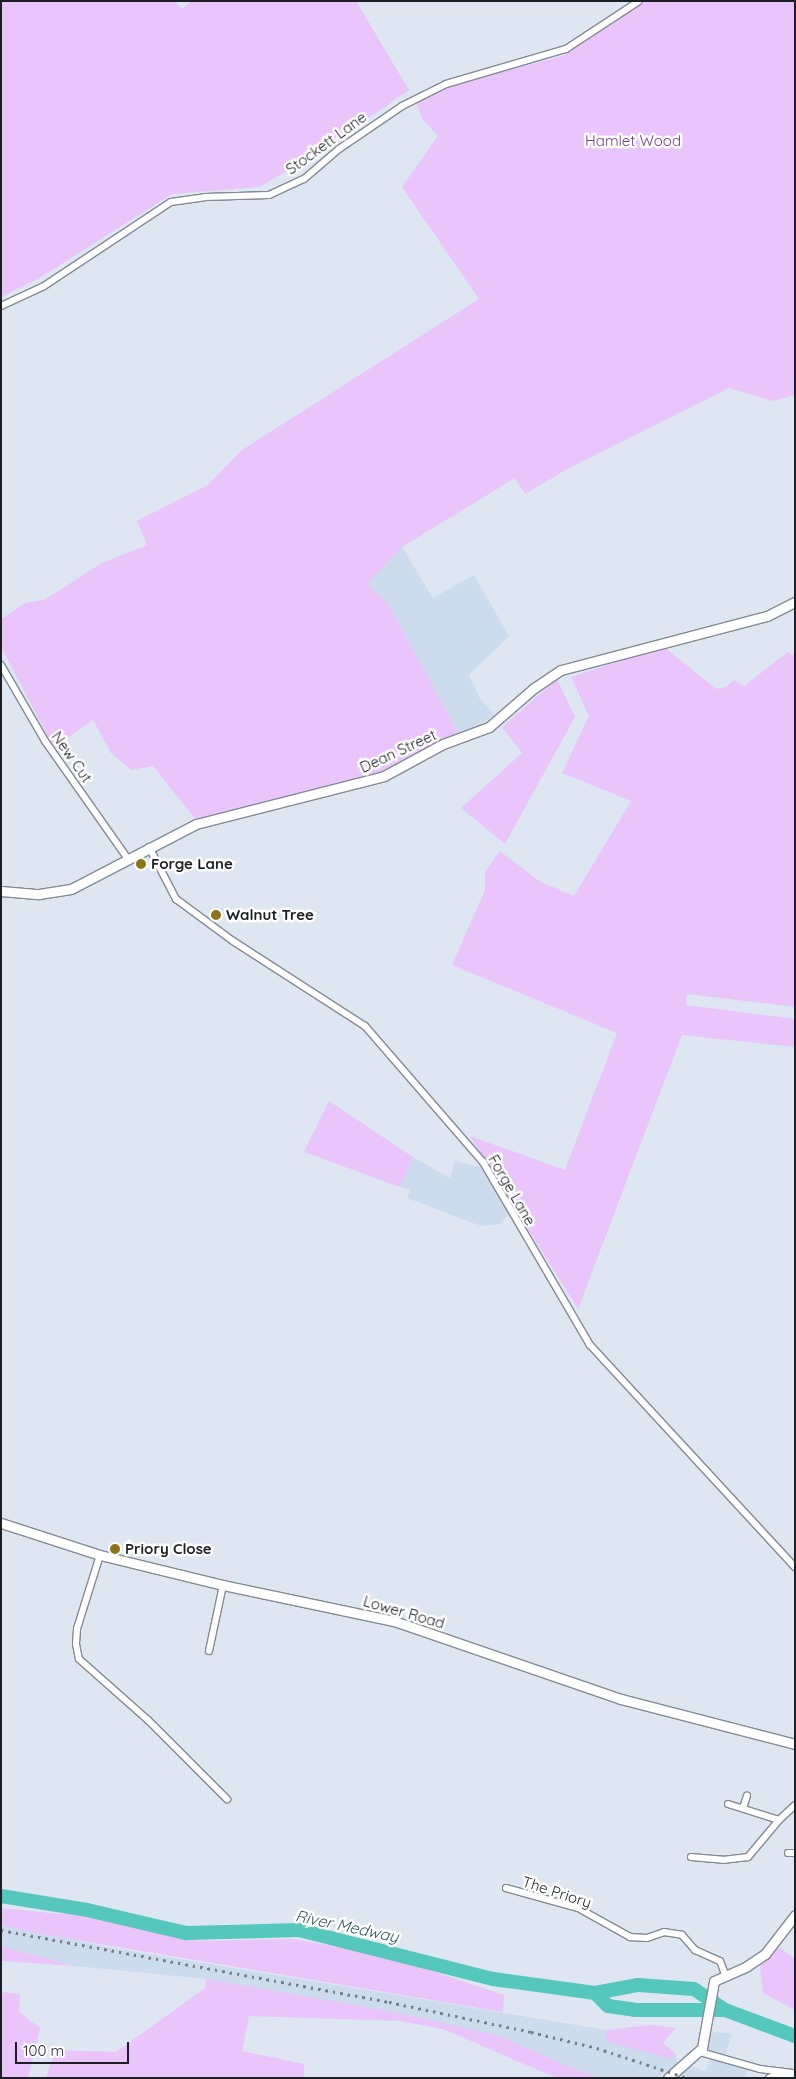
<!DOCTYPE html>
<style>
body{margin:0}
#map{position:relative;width:796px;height:2079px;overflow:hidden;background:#dde6f1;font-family:Quicksand,sans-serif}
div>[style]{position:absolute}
.built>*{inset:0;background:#cddcec}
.green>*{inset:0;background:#e9c5fc}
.river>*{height:14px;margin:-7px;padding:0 7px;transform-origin:7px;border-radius:7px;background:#55c7bc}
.roads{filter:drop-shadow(1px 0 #838b95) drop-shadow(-1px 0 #838b95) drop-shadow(0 1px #838b95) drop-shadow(0 -1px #838b95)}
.street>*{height:6px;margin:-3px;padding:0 3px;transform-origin:3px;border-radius:3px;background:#fff}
.secondary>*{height:9px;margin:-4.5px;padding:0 4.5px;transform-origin:4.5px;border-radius:4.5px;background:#fff}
.rail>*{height:2.5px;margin-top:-1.25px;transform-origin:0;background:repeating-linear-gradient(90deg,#7a7f87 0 2.5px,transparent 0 7.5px)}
.dots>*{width:14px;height:14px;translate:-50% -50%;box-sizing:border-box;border:2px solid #fff;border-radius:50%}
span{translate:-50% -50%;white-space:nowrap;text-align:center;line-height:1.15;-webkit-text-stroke:5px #fff;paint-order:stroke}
.park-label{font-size:15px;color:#723c8b}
.street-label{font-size:15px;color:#1c1f23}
.poi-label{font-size:15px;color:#1c1f23;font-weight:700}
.left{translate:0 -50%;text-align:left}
.water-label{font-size:16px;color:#2c5d58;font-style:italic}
.frame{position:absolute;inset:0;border:2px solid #1c1f23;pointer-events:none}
.scale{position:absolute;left:15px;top:2042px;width:114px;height:22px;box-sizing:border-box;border:2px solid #1c1f23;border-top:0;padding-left:6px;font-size:15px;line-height:18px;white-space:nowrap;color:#1c1f23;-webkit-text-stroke:4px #fff;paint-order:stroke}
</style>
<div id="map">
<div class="built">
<i style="clip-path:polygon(402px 547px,433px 598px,474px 575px,509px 636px,469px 675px,480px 699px,495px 715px,475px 728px,458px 733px,387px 602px,367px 584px)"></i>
<i style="clip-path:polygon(413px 1157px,450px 1178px,455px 1161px,483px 1168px,509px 1213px,500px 1224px,481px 1226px,407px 1198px,410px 1190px,400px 1187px)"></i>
<i style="clip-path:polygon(1px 1925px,107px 1947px,606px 2030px,663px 2043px,676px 2054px,677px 2064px,657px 2078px,557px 2078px,443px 2029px,206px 1979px,75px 1966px,1px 1946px)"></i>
<i style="clip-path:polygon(706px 2032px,732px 2033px,724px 2060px,749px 2068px,744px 2078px,675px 2078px,690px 2066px,706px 2071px,710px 2059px,706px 2048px)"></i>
</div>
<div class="green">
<i style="clip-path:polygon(1px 1px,175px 1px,182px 9px,191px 1px,356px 1px,409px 90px,317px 154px,259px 187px,172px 194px,38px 279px,1px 297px)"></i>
<i style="clip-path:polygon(647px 1px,795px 1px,795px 395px,773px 401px,729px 388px,569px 468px,525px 494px,515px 478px,402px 547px,367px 584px,387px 602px,458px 733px,383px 771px,362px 779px,196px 820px,153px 766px,131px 770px,111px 753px,93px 720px,54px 748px,1px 647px,1px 619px,25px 603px,44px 600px,102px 563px,147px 545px,137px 521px,208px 485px,242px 450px,479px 299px,402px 187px,438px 136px,422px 119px,417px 105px,421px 97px,455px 84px,563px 56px)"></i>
<i style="clip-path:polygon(664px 647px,716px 689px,726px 687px,734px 680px,744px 686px,788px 652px,795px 656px,795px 1007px,687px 994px,686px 1005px,795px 1019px,795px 1047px,682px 1035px,578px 1309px,470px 1136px,565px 1170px,617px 1033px,452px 965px,485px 890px,485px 872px,500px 851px,539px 881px,574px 896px,631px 801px,562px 773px,589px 716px,571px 677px)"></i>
<i style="clip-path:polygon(557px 679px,575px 717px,505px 844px,461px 808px,522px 753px,502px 727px)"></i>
<i style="clip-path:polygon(329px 1101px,413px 1157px,400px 1187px,304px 1152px)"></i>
<i style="clip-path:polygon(1px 1908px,60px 1914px,81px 1912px,197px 1941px,293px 1939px,358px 1951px,411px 1964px,504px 1995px,503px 2012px,41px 1934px,1px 1925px)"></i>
<i style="clip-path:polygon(776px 1945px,795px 1959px,795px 2010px,763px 1993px,760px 1966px)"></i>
<i style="clip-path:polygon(1px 1946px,75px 1966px,1px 1961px)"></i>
<i style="clip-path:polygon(206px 1979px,394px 2012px,500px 2036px,569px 2067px,601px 2078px,557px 2078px,443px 2029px,400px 2021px,249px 2016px,242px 2051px,304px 2064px,304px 2078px,46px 2078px,55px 2050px,116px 2052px,205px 1988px)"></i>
<i style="clip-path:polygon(1px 1992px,20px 1994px,19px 2012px,40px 2028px,28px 2078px,1px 2078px)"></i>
<i style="clip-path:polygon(650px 2025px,676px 2028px,663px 2043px,676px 2054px,670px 2059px,606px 2041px,606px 2030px)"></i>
</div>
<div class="river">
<i style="left:1px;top:1896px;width:87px;rotate:9.2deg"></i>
<i style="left:87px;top:1910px;width:102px;rotate:13.1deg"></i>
<i style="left:186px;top:1933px;width:113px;rotate:-1.5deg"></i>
<i style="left:299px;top:1930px;width:200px;rotate:14.2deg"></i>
<i style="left:493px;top:1979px;width:103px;rotate:7.8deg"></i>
<i style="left:595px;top:1993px;width:44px;rotate:-10.5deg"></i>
<i style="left:638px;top:1985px;width:56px;rotate:4.1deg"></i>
<i style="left:694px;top:1989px;width:37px;rotate:34deg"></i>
<i style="left:725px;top:2010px;width:75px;rotate:20.4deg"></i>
<i style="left:595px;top:1993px;width:18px;rotate:45deg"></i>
<i style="left:608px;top:2006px;width:27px;rotate:8deg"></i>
<i style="left:635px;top:2010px;width:86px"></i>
</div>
<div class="roads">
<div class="street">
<i style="left:1px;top:306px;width:47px;rotate:-24.9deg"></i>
<i style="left:44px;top:286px;width:152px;rotate:-33.5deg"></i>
<i style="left:171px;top:202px;width:34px;rotate:-8deg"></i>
<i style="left:205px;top:197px;width:64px;rotate:-1.8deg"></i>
<i style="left:269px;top:195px;width:38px;rotate:-25deg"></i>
<i style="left:304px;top:179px;width:46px;rotate:-40.6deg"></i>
<i style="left:339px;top:149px;width:76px;rotate:-34.3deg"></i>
<i style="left:402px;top:106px;width:49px;rotate:-26.6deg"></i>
<i style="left:446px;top:84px;width:125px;rotate:-16.3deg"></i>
<i style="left:566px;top:49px;width:87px;rotate:-33.3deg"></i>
<i style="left:1px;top:665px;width:88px;rotate:59.9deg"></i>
<i style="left:45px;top:741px;width:144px;rotate:54.9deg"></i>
<i style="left:149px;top:847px;width:59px;rotate:62.6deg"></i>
<i style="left:176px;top:899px;width:71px;rotate:36.4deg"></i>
<i style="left:233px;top:941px;width:157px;rotate:32.8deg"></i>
<i style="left:365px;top:1026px;width:180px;rotate:49.1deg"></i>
<i style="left:483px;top:1162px;width:212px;rotate:59.7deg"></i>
<i style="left:590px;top:1345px;width:302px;rotate:47.3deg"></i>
<i style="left:100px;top:1555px;width:77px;rotate:107.3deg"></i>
<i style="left:77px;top:1629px;width:15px;rotate:94deg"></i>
<i style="left:76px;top:1644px;width:15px;rotate:79deg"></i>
<i style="left:79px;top:1659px;width:92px;rotate:41.5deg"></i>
<i style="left:148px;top:1720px;width:112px;rotate:45deg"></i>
<i style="left:209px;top:1651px;width:67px;rotate:-78deg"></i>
<i style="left:728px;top:1804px;width:53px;rotate:17.4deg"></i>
<i style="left:779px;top:1820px;width:22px;rotate:-43deg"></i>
<i style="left:743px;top:1808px;width:13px;rotate:-72deg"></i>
<i style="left:788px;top:1853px;width:7px"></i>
<i style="left:691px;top:1857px;width:32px;rotate:5deg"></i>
<i style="left:723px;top:1860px;width:25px;rotate:-7deg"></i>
<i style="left:748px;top:1857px;width:48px;rotate:-50deg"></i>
<i style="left:506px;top:1888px;width:75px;rotate:15.5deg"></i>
<i style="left:578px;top:1908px;width:60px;rotate:29.1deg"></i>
<i style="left:630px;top:1937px;width:17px;rotate:3deg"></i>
<i style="left:647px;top:1938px;width:18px;rotate:-19deg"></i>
<i style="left:664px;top:1932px;width:18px;rotate:9deg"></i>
<i style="left:682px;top:1935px;width:20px;rotate:49deg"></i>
<i style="left:695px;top:1950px;width:27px;rotate:24deg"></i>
<i style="left:720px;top:1961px;width:14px;rotate:69deg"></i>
<i style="left:700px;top:2052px;width:62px;rotate:15.8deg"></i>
<i style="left:760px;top:2069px;width:35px;rotate:7deg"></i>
<i style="left:769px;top:2078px;width:8px;rotate:-30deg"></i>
<i style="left:776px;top:2074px;width:17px;rotate:13deg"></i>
</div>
<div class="secondary">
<i style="left:1px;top:891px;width:38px;rotate:5deg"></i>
<i style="left:39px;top:894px;width:32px;rotate:-9deg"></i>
<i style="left:71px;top:889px;width:141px;rotate:-27.5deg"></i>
<i style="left:196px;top:824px;width:194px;rotate:-14.3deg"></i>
<i style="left:384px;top:776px;width:67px;rotate:-28.5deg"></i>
<i style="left:443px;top:744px;width:49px;rotate:-20.3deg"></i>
<i style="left:489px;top:727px;width:60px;rotate:-40.9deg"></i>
<i style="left:534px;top:688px;width:32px;rotate:-34deg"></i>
<i style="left:561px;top:670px;width:213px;rotate:-14.7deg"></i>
<i style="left:767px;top:616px;width:31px;rotate:-27deg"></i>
<i style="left:1px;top:1523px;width:104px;rotate:17.9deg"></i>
<i style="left:100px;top:1555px;width:127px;rotate:13.7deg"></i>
<i style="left:223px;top:1585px;width:175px;rotate:11.9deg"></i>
<i style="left:394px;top:1621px;width:240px;rotate:19deg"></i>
<i style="left:621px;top:1699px;width:180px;rotate:14.5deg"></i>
<i style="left:668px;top:2078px;width:45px;rotate:-41.4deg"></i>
<i style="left:702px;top:2048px;width:68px;rotate:-79.8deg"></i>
<i style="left:714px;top:1981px;width:36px;rotate:-24deg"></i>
<i style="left:747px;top:1966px;width:22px;rotate:-34deg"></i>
<i style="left:765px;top:1954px;width:49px;rotate:-52.4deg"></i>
</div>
</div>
<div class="rail">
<i style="left:1px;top:1930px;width:395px;rotate:10.5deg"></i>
<i style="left:389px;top:2002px;width:145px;rotate:11.9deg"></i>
<i style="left:531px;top:2032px;width:68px;rotate:13.6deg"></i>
<i style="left:597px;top:2048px;width:95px;rotate:18.4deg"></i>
</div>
<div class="dots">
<i style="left:141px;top:864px;background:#8c7316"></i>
<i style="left:216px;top:915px;background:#8c7316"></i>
<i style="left:115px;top:1549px;background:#8c7316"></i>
</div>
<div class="park-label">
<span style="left:633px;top:141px">Hamlet Wood</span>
</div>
<div class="street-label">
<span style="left:326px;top:143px;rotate:-36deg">Stockett Lane</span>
<span style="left:398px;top:751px;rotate:-25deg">Dean Street</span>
<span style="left:72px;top:757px;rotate:55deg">New Cut</span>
<span style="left:512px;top:1190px;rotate:60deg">Forge Lane</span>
<span style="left:404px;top:1612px;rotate:16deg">Lower Road</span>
<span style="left:557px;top:1892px;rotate:18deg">The Priory</span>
</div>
<div class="poi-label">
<span class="left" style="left:151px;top:864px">Forge Lane</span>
<span class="left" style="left:226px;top:915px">Walnut Tree</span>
<span class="left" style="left:125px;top:1549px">Priory Close</span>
</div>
<div class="water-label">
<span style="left:347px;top:1926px;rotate:12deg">River Medway</span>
</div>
<div class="frame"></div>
<div class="scale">100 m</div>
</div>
